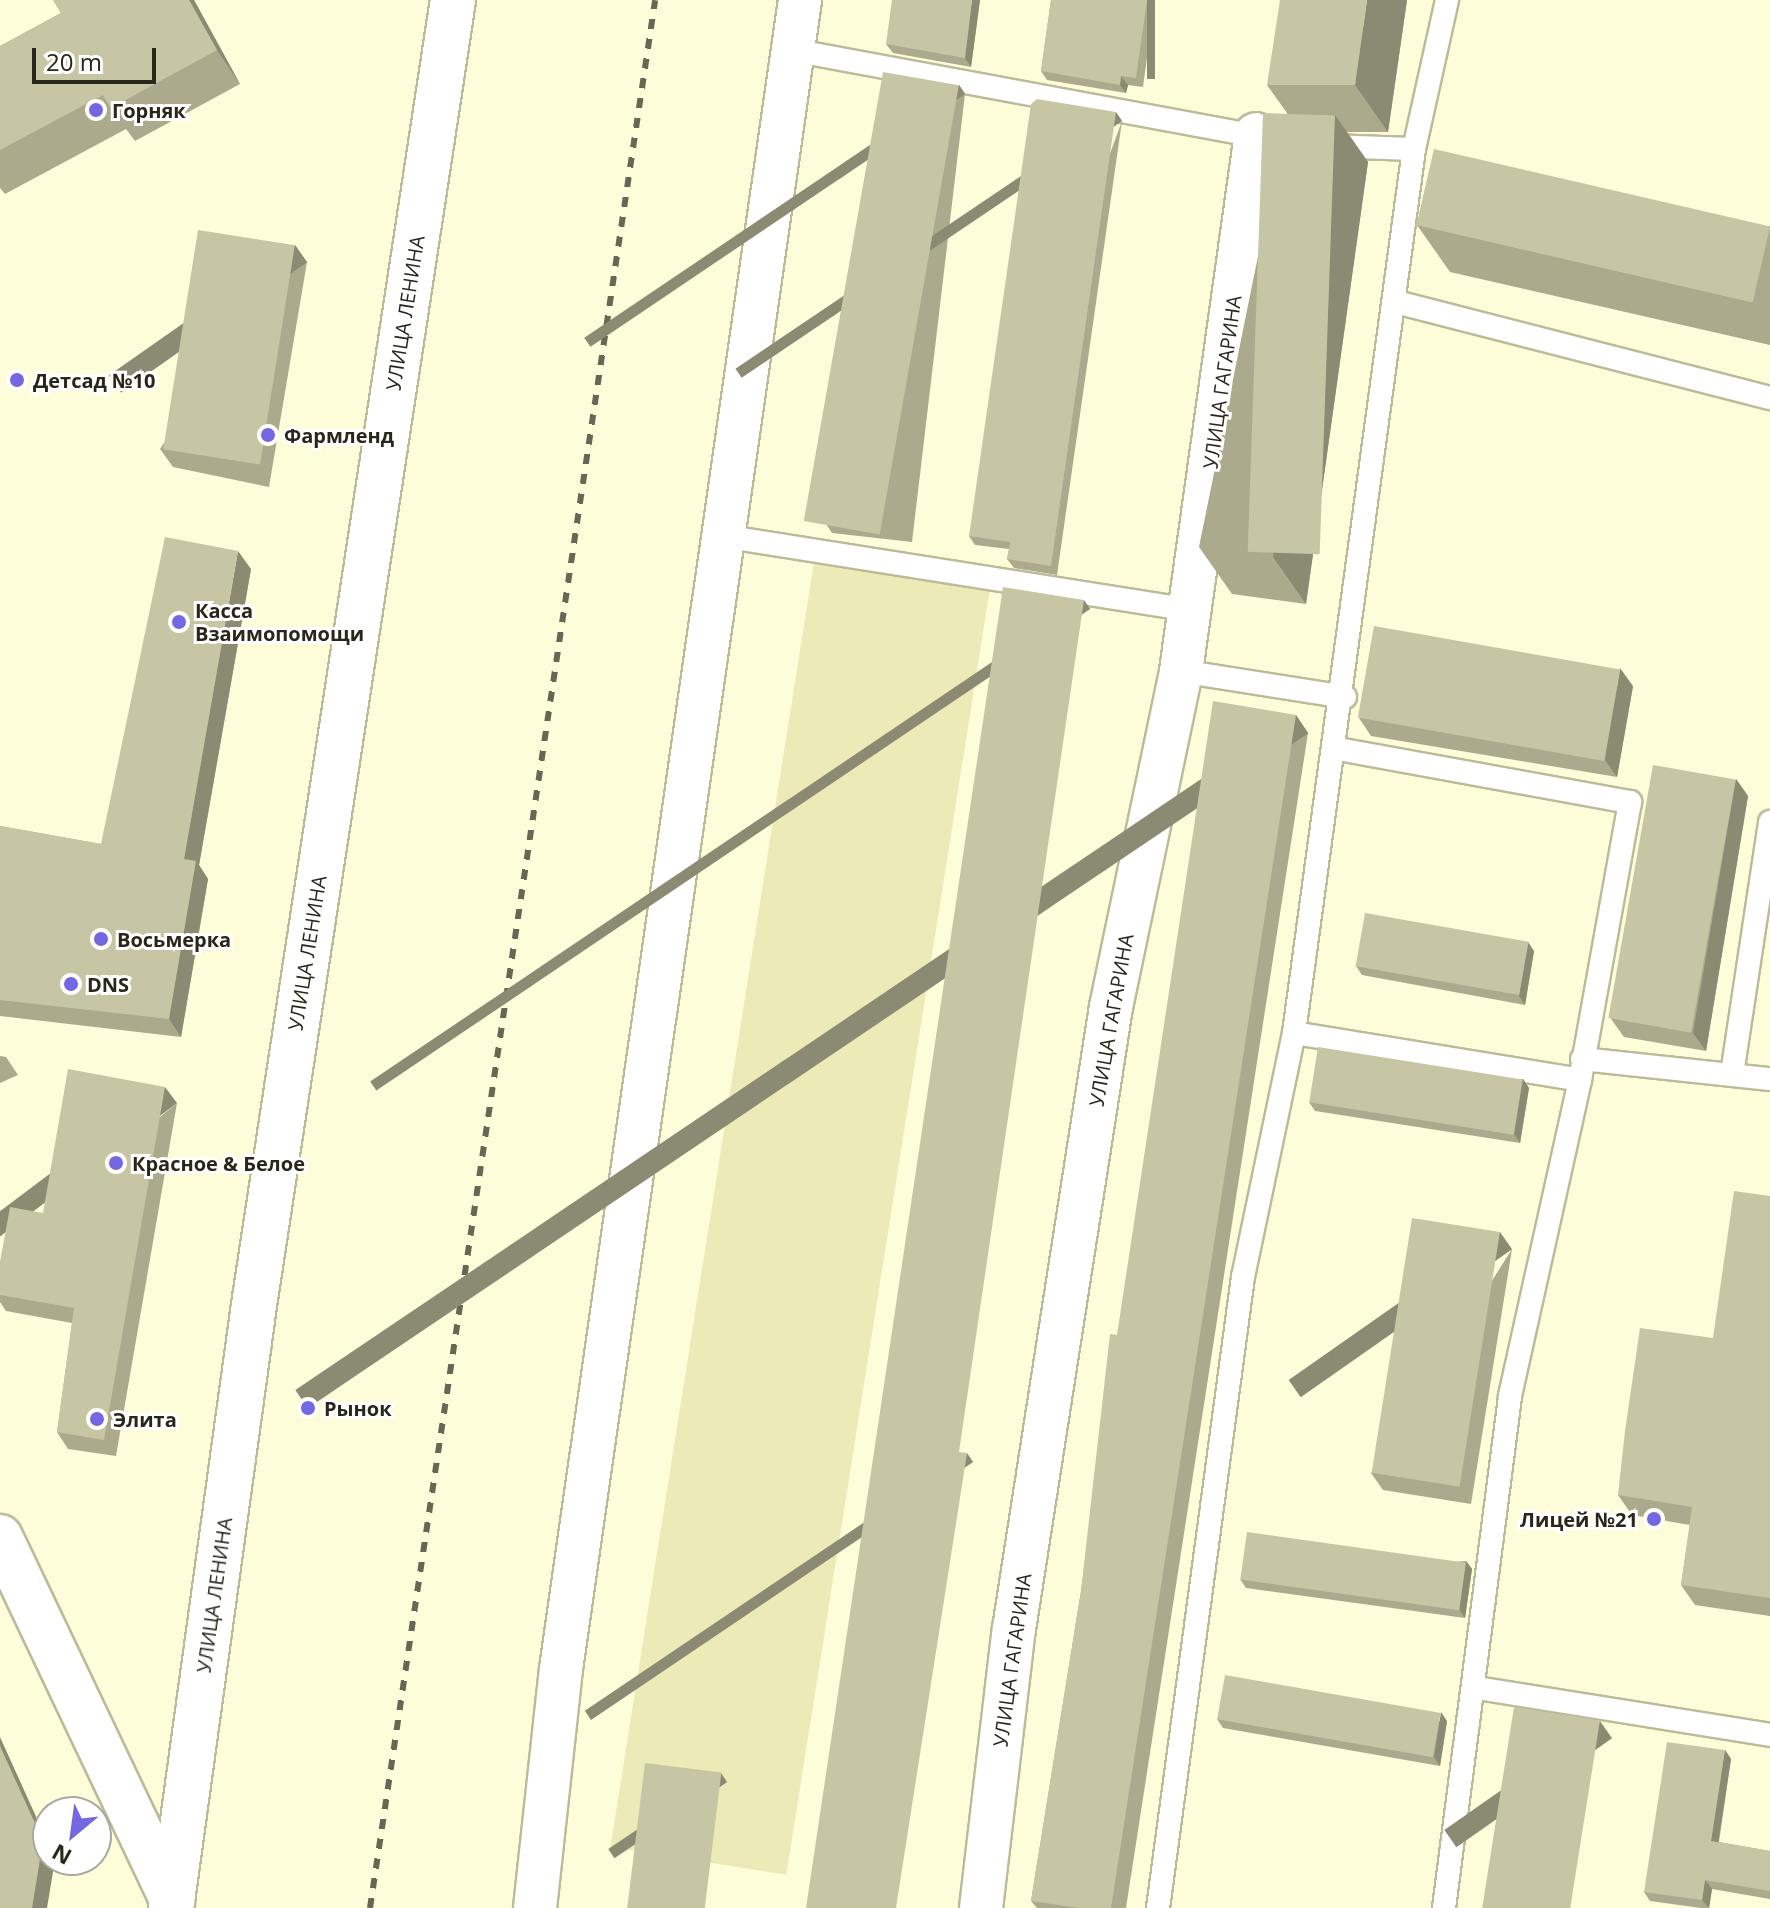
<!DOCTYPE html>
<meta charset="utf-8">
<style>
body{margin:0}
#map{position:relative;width:1770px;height:1908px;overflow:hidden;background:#fefdda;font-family:"Open Sans",sans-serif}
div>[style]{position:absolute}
.green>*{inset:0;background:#eceab7;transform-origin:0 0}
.roads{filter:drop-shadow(2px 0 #bcbb99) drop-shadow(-2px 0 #bcbb99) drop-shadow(0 2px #bcbb99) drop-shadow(0 -2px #bcbb99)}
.lane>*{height:22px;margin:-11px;padding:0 11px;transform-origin:11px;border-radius:11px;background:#fff}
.street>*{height:42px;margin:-21px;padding:0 21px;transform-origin:21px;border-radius:21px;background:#fff}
.secondary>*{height:44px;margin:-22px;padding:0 22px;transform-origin:22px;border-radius:22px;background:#fff}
.rail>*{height:6px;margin-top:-3px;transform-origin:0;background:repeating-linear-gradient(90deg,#676753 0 10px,transparent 0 20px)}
.wall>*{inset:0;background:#abaa8d}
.shaded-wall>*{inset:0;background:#8b8b73;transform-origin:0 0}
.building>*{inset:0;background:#c7c6a4;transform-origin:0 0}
.dots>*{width:22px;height:22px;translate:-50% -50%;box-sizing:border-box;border:4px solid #fff;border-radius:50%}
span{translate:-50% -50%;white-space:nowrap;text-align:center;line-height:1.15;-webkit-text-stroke:6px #fff;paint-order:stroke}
.poi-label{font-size:20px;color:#27271a;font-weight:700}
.left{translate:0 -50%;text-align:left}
.right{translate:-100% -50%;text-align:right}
.street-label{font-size:20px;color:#27271a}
.north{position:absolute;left:32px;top:1796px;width:80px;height:80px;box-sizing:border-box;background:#fff;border:2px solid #a9a9a3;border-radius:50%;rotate:209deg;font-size:22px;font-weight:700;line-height:32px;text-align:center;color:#27271a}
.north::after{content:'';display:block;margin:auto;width:28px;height:36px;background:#7467e2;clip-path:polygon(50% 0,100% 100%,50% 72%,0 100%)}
.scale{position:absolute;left:32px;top:48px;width:124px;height:36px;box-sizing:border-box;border:4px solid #27271a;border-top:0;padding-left:10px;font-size:24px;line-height:28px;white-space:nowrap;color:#27271a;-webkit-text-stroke:6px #fff;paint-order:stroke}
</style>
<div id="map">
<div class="green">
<i style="left:814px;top:562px;width:178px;height:1301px;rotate:9deg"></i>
</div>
<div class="roads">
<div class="lane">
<i style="left:792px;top:50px;width:479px;rotate:10.5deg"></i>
<i style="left:1328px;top:146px;width:86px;rotate:2deg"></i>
<i style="left:1396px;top:302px;width:386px;rotate:14.4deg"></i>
<i style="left:723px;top:536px;width:473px;rotate:9deg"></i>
<i style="left:1181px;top:671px;width:166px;rotate:9deg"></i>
<i style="left:1338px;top:749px;width:297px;rotate:10.3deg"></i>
<i style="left:1630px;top:802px;width:282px;rotate:100.2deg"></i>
<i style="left:1580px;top:1080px;width:325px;rotate:102.5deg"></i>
<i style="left:1510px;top:1397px;width:515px;rotate:97.36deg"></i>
<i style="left:1294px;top:1033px;width:290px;rotate:9.3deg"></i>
<i style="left:1582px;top:1059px;width:189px;rotate:6.1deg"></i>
<i style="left:1732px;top:1074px;width:255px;rotate:-81.4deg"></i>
<i style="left:1477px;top:1688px;width:297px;rotate:9.1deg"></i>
<i style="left:1158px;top:1908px;width:637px;rotate:-82.33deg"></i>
<i style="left:1243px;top:1277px;width:249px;rotate:-78.2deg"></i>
<i style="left:1294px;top:1033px;width:892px;rotate:-82.27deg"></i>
<i style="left:1414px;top:149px;width:153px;rotate:-77.5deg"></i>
</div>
<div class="street">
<i style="left:535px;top:1908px;width:240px;rotate:-83.8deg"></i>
<i style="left:561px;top:1669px;width:1686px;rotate:-81.85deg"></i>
<i style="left:981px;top:1908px;width:281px;rotate:-83.3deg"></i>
<i style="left:1014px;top:1629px;width:630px;rotate:-81.14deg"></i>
<i style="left:1111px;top:1007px;width:343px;rotate:-78.2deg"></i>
<i style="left:1181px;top:671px;width:542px;rotate:-82.05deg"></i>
</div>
<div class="secondary">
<i style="left:0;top:1537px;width:402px;rotate:64.6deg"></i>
<i style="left:171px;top:1908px;width:609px;rotate:-82.16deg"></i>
<i style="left:254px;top:1305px;width:1320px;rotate:-81.33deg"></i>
</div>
</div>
<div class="rail">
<i style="left:370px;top:1908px;width:1929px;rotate:-81.5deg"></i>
</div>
<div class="wall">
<i style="clip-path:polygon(53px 0,194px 0,240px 84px,135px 141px,126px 129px,5px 194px,0 188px,0 46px,61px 13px)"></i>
<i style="clip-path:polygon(980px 0,971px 67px,893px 53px,886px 44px)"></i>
<i style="clip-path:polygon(1051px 0,1155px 0,1143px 87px,1128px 85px,1126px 93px,1047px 80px,1041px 71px)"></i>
<i style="clip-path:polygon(1407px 0,1388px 132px,1347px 132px,1368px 162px,1306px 604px,1232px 594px,1199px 547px,1287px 113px,1267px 85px)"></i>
<i style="clip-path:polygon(959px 85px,965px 94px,912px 542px,832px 533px,826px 524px)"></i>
<i style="clip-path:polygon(1122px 121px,1057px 575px,1014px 568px,1007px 559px,1009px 549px,975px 545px,969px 536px)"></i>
<i style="clip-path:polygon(1417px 225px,1770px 226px,1770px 345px,1450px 272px)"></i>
<i style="clip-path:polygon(295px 245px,307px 262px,269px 487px,173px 467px,160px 449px)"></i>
<i style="clip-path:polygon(251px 569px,199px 865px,208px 879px,181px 1037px,0 1016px,0 826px,101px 844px)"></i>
<i style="clip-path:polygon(1633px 686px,1617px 777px,1371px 736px,1359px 718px)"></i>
<i style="clip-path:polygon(1296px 715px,1308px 733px,1126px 1908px,1037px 1908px,1031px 1901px,1081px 1591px,1117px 1335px)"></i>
<i style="clip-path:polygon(1736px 779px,1748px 796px,1706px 1051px,1624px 1037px,1611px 1019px)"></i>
<i style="clip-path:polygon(1534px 951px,1525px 1005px,1362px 975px,1356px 966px)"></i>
<i style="clip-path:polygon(0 1056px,6px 1057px,18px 1075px,0 1083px)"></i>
<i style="clip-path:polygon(1523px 1079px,1529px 1088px,1520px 1143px,1315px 1111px,1309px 1102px)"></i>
<i style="clip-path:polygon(177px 1103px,116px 1456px,68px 1449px,57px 1432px,72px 1323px,6px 1311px,0 1302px,0 1262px,43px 1213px)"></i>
<i style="clip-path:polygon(1770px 1196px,1770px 1616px,1695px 1605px,1681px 1585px,1690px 1525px,1632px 1515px,1618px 1495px,1713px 1338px)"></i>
<i style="clip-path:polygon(1512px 1249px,1471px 1504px,1383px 1490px,1371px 1473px)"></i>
<i style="clip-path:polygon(1466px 1561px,1472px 1569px,1465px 1618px,1246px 1588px,1240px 1579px)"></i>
<i style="clip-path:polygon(1217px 1719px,1447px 1721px,1440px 1766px,1223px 1728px)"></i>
<i style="clip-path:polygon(1725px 1750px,1731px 1759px,1719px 1842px,1770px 1851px,1770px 1899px,1712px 1889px,1709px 1908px,1701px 1908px,1650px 1901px,1644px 1892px)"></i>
</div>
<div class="shaded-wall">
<i style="clip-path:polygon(189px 0,194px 0,240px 84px,217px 50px)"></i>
<i style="clip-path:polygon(972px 0,980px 0,971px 67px,965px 58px)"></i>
<i style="left:1147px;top:0;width:8px;height:79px"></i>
<i style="clip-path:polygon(1367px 0,1407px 0,1388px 132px,1355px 85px)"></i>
<i style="clip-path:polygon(1121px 76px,1128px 85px,1126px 93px,1120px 85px)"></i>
<i style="left:959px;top:85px;width:11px;height:452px;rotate:56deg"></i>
<i style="left:1116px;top:112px;width:11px;height:459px;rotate:56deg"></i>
<i style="clip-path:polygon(1335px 115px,1368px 162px,1306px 604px,1273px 557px)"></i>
<i style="left:295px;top:245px;width:21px;height:227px;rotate:55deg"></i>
<i style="clip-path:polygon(238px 551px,251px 569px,199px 865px,208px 879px,181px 1037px,169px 1019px,184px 859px)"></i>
<i style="left:1084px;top:600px;width:11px;height:861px;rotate:56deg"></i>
<i style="clip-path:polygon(1620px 668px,1633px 686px,1617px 777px,1605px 760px)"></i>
<i style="left:1296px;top:715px;width:22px;height:1207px;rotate:56deg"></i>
<i style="clip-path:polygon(1736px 779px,1748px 796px,1706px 1051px,1693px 1033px)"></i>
<i style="clip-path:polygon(1528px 942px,1534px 951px,1525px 1005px,1519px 996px)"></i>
<i style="clip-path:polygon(1523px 1079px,1529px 1088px,1520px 1143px,1514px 1134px)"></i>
<i style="left:165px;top:1087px;width:20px;height:358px;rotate:53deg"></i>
<i style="left:1500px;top:1232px;width:21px;height:258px;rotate:55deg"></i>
<i style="left:967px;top:1453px;width:11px;height:461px;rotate:56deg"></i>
<i style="clip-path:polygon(1466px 1561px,1472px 1569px,1465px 1618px,1459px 1609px)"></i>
<i style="clip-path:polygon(1441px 1712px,1447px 1721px,1440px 1766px,1434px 1757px)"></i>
<i style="left:1600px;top:1721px;width:21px;height:190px;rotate:55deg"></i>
<i style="clip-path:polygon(0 1737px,48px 1843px,48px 1860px,55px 1860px,47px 1908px,32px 1908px,0 1746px)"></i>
<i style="clip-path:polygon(1725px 1750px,1731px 1759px,1717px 1850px,1711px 1841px)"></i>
<i style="left:721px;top:1773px;width:11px;height:136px;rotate:56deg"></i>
<i style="clip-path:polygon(1705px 1880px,1712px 1889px,1709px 1908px,1702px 1900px)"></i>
</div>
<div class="building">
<i style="clip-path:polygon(53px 0,189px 0,217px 50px,111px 108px,103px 95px,0 150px,0 46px,61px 13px)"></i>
<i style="clip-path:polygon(892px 0,972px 0,965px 58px,886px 44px)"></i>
<i style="clip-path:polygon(1051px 0,1147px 0,1136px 78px,1121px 76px,1120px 85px,1041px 71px)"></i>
<i style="clip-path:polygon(1280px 0,1367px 0,1355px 85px,1267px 85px)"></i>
<i style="left:883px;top:72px;width:77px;height:456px;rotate:10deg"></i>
<i style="clip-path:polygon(1037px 99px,1116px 112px,1051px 566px,1007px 559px,1010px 542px,969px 536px,1031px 104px)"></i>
<i style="left:1263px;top:113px;width:72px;height:439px;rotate:2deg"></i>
<i style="left:1434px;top:149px;width:345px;height:78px;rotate:13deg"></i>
<i style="left:198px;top:230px;width:98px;height:222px;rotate:9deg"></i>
<i style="clip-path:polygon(165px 537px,238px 551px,184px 859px,196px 861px,169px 1019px,0 1000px,0 826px,101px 844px)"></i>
<i style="clip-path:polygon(1003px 587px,1084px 600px,959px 1452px,967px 1453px,896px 1908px,806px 1908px)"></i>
<i style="left:1374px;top:626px;width:250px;height:93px;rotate:10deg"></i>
<i style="clip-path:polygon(1213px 701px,1296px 715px,1111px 1908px,1079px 1908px,1031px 1901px,1081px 1591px,1110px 1334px,1117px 1335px)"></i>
<i style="left:1653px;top:765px;width:84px;height:257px;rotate:10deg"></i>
<i style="left:1365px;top:913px;width:166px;height:54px;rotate:10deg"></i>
<i style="left:1318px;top:1047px;width:207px;height:56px;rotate:9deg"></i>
<i style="clip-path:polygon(68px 1069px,165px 1087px,104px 1440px,57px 1432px,74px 1308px,0 1295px,0 1262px,10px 1207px,43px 1213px)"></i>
<i style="clip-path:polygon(1734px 1191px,1770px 1196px,1770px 1598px,1681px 1585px,1692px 1507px,1618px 1495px,1625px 1431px,1640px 1328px,1713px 1338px)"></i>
<i style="left:1412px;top:1218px;width:89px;height:258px;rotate:9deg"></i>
<i style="left:1247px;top:1532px;width:221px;height:48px;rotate:8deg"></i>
<i style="left:1225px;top:1675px;width:219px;height:45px;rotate:10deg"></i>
<i style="left:1514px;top:1707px;width:87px;height:204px;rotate:9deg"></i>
<i style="clip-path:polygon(1667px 1742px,1725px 1750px,1711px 1841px,1770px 1851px,1770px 1891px,1705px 1880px,1702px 1900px,1644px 1892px)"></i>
<i style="clip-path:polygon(0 1746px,43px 1841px,32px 1908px,0 1908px)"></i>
<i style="left:645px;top:1763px;width:77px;height:146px;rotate:7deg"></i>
</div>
<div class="dots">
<i style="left:96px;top:110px;background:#7467e2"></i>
<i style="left:17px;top:380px;background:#7467e2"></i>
<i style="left:268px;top:435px;background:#7467e2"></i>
<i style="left:179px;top:622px;background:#7467e2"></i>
<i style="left:101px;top:939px;background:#7467e2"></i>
<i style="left:71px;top:984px;background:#7467e2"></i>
<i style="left:116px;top:1163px;background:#7467e2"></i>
<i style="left:308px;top:1408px;background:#7467e2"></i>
<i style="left:97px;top:1419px;background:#7467e2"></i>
<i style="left:1654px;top:1519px;background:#7467e2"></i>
</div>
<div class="poi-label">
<span class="left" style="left:112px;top:110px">Горняк</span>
<span class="left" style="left:33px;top:380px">Детсад №10</span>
<span class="left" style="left:284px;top:435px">Фармленд</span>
<span class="left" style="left:195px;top:622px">Касса<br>Взаимопомощи</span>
<span class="left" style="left:117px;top:939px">Восьмерка</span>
<span class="left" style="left:87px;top:984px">DNS</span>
<span class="left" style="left:132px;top:1163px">Красное &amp; Белое</span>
<span class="left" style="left:324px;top:1408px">Рынок</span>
<span class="left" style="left:113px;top:1419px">Элита</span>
<span class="right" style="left:1638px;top:1519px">Лицей №21</span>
</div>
<div class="street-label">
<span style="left:405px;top:313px;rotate:-81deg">УЛИЦА ЛЕНИНА</span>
<span style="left:1222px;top:382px;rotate:-82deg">УЛИЦА ГАГАРИНА</span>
<span style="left:307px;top:953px;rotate:-81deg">УЛИЦА ЛЕНИНА</span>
<span style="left:1111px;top:1020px;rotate:-80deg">УЛИЦА ГАГАРИНА</span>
<span style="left:214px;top:1595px;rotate:-82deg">УЛИЦА ЛЕНИНА</span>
<span style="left:1012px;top:1660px;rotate:-82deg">УЛИЦА ГАГАРИНА</span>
</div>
<div class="north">N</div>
<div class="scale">20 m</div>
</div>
